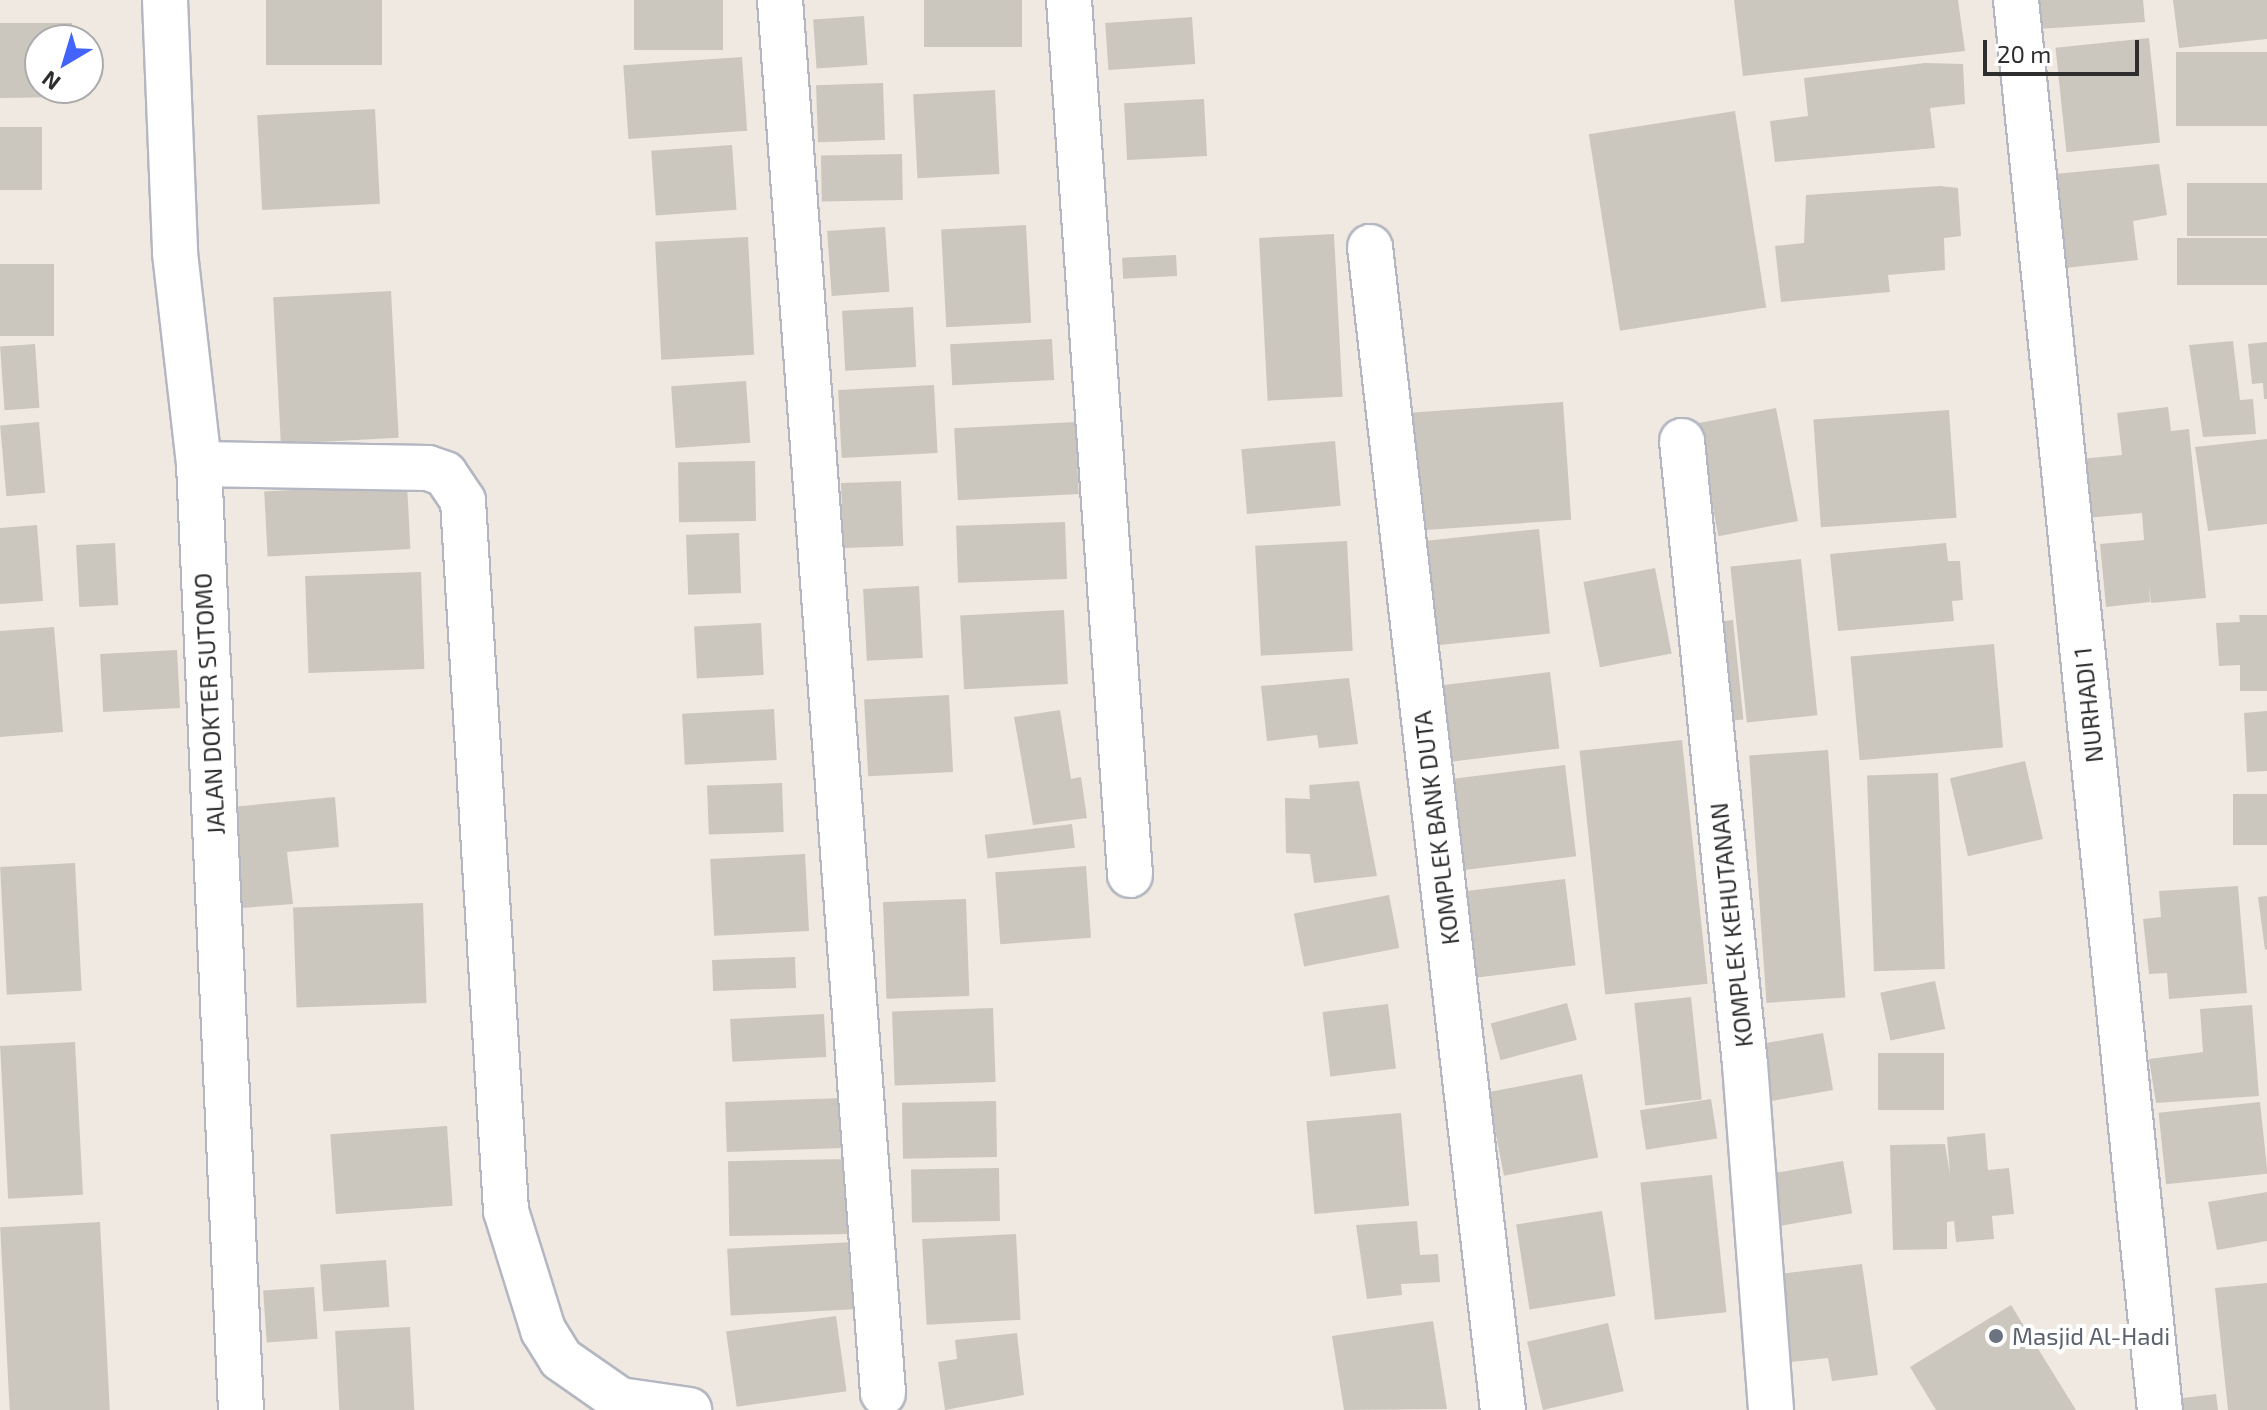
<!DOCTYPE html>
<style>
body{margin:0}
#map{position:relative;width:2267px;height:1410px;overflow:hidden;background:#efe9e1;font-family:"Exo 2",sans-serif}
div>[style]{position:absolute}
.building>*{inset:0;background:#cbc7bf;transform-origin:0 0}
.roads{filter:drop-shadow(2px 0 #b4b7c1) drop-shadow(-2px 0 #b4b7c1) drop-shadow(0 2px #b4b7c1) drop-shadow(0 -2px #b4b7c1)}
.minor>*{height:44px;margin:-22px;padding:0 22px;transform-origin:22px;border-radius:22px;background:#fff}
.dots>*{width:22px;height:22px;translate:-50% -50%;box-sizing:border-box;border:4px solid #fff;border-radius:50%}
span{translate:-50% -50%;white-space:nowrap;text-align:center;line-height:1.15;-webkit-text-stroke:8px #fff;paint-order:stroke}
.street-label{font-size:24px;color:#2e2e2e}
.worship-label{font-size:24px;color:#5b616d}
.left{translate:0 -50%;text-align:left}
.north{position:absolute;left:24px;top:24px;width:80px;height:80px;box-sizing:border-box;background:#fff;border:2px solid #ababab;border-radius:50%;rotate:218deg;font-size:22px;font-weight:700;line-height:32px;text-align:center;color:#2e2e2e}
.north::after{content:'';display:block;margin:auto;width:28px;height:36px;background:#4264fb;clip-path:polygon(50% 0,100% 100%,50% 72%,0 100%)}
.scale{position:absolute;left:1983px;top:40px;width:156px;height:36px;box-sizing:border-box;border:4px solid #2e2e2e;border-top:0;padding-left:10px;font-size:24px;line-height:28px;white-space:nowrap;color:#2e2e2e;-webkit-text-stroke:6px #fff;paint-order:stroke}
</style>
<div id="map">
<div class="building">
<i style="left:266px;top:0;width:116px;height:65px"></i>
<i style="left:634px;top:0;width:89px;height:50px"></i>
<i style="left:924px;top:0;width:98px;height:47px"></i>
<i style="clip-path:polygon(1734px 0,1958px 0,1965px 51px,1743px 76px)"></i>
<i style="clip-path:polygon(2036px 0,2143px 0,2145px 22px,2038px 29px)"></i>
<i style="clip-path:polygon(2173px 0,2267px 0,2267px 39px,2179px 48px)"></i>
<i style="left:864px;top:16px;width:49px;height:51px;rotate:86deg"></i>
<i style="left:1192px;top:17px;width:47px;height:87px;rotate:86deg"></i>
<i style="clip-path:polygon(0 23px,72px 23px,72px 40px,40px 40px,40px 88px,73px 88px,73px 97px,0 98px)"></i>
<i style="left:2149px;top:38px;width:105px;height:94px;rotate:84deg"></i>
<i style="left:2267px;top:52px;width:74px;height:91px;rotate:90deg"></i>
<i style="left:742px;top:57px;width:74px;height:119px;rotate:86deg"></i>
<i style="clip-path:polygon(1925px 63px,1963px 64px,1965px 104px,1930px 108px,1935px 148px,1775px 162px,1770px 121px,1808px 116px,1804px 78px)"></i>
<i style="left:883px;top:83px;width:57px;height:67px;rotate:88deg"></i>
<i style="left:995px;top:90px;width:84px;height:82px;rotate:87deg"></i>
<i style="left:1204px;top:99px;width:57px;height:80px;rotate:87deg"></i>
<i style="left:375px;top:109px;width:95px;height:118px;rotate:87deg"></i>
<i style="left:1735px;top:111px;width:199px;height:148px;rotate:81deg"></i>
<i style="left:0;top:127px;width:42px;height:63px"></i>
<i style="left:732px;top:145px;width:65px;height:81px;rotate:86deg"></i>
<i style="left:902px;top:154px;width:46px;height:81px;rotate:89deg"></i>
<i style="clip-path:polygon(2159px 164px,2167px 215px,2133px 221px,2138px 260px,2056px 269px,2044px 175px)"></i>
<i style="left:2267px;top:183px;width:53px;height:80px;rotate:90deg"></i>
<i style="clip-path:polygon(1940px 186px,1958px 188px,1961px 236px,1944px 238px,1945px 270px,1888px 275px,1890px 292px,1781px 302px,1775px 246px,1804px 243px,1806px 195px)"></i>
<i style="left:1026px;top:225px;width:98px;height:85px;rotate:87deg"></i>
<i style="left:885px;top:227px;width:65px;height:58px;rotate:86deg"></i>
<i style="left:1334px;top:234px;width:163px;height:75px;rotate:87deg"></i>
<i style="left:748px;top:237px;width:118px;height:93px;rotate:87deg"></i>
<i style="left:2267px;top:238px;width:47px;height:90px;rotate:90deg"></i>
<i style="left:1176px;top:255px;width:21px;height:54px;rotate:87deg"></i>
<i style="left:0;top:264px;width:54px;height:72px"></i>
<i style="left:391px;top:291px;width:147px;height:118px;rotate:87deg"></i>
<i style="left:913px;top:307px;width:60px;height:71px;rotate:87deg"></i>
<i style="left:1052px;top:339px;width:41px;height:102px;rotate:87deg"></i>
<i style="clip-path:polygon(2233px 341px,2240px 400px,2253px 399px,2256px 434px,2203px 437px,2189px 345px)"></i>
<i style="clip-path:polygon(2267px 342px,2267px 399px,2264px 399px,2263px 383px,2252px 384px,2248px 344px)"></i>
<i style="left:35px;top:344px;width:64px;height:35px;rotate:86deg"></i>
<i style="left:746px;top:381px;width:62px;height:75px;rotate:86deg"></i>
<i style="left:934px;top:385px;width:68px;height:96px;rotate:87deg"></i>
<i style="left:1563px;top:402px;width:118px;height:153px;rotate:86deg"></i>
<i style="clip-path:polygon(2168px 407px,2171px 431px,2189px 429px,2206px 598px,2151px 603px,2149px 585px,2150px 602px,2106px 607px,2100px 544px,2144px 540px,2142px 513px,2086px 518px,2080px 459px,2122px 455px,2117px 413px)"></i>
<i style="left:1776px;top:408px;width:115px;height:81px;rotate:79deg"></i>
<i style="left:1949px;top:410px;width:108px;height:136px;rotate:86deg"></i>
<i style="left:39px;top:422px;width:71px;height:39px;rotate:85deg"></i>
<i style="left:1075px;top:422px;width:72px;height:121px;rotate:87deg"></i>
<i style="clip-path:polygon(2267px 439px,2267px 524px,2208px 531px,2195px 447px)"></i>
<i style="left:1335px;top:441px;width:65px;height:94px;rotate:85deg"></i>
<i style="left:755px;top:461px;width:60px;height:77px;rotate:89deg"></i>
<i style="left:901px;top:481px;width:65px;height:60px;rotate:88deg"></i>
<i style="left:407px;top:484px;width:65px;height:143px;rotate:87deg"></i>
<i style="left:1065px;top:522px;width:57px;height:109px;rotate:88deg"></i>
<i style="clip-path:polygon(37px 525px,43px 601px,0 604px,0 528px)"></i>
<i style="left:1539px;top:529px;width:105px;height:123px;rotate:84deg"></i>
<i style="left:739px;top:533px;width:60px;height:53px;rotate:88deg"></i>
<i style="left:1347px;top:541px;width:110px;height:92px;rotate:87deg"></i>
<i style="left:115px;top:543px;width:62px;height:39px;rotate:87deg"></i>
<i style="clip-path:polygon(1946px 543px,1948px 561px,1960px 561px,1963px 600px,1952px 601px,1954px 621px,1838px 631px,1830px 554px)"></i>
<i style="left:1801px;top:559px;width:157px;height:71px;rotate:84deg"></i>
<i style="left:1655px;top:568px;width:87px;height:73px;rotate:79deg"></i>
<i style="left:421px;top:572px;width:97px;height:116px;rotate:88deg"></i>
<i style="left:919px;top:586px;width:72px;height:56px;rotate:87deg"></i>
<i style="left:1064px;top:610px;width:74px;height:104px;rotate:87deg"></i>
<i style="clip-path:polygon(2239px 615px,2267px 615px,2267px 691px,2240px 691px,2240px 665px,2219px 666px,2216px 623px,2240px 622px)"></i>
<i style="left:1733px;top:620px;width:100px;height:30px;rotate:84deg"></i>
<i style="left:761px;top:623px;width:52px;height:67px;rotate:87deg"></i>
<i style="clip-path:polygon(54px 627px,63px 732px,0 737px,0 631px)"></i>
<i style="left:1994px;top:644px;width:104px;height:144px;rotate:85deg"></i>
<i style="left:177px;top:650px;width:58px;height:77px;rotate:87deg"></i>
<i style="left:1550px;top:672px;width:77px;height:115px;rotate:83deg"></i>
<i style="clip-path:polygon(1349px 678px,1358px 744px,1319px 748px,1317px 735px,1267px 741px,1261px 686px)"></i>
<i style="left:949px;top:695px;width:77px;height:85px;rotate:87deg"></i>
<i style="left:774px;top:709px;width:51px;height:92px;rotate:87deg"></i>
<i style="clip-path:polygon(1060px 710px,1071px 779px,1081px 777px,1087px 818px,1033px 825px,1014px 717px)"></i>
<i style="clip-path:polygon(2267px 711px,2267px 771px,2247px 772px,2244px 713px)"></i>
<i style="left:1682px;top:740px;width:245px;height:103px;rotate:84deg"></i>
<i style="left:1828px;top:750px;width:248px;height:79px;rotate:86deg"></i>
<i style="left:2025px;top:761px;width:80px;height:77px;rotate:77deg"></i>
<i style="left:1565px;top:765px;width:92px;height:119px;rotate:83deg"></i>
<i style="left:1938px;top:773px;width:196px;height:71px;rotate:88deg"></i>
<i style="clip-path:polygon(1359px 781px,1377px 876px,1314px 883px,1310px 854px,1286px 853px,1285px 798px,1310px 799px,1309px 785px)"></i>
<i style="left:782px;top:783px;width:49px;height:75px;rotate:88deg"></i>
<i style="left:2233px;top:794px;width:34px;height:51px"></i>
<i style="clip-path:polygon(335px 797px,339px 847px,287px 852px,293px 904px,242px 908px,232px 807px)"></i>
<i style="left:1072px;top:824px;width:24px;height:88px;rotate:83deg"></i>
<i style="left:805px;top:854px;width:77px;height:95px;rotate:87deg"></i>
<i style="left:75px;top:863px;width:128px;height:75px;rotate:87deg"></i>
<i style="left:1086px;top:866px;width:72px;height:91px;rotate:86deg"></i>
<i style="left:1565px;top:879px;width:87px;height:101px;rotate:83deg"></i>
<i style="clip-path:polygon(2238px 886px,2247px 993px,2169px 999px,2167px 973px,2149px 974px,2143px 919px,2161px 917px,2159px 891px)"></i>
<i style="left:1389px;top:895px;width:54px;height:97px;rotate:79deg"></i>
<i style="clip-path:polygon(2267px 896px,2267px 949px,2265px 950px,2258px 897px)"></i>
<i style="left:966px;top:899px;width:97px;height:83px;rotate:88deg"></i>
<i style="left:423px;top:903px;width:100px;height:130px;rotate:88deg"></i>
<i style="left:795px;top:957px;width:31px;height:83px;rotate:88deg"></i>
<i style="left:1935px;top:981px;width:49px;height:56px;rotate:78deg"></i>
<i style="left:1691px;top:997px;width:103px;height:57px;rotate:84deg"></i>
<i style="left:1567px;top:1003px;width:38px;height:79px;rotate:75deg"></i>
<i style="left:1388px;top:1004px;width:65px;height:66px;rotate:83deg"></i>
<i style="clip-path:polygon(2252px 1005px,2259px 1096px,2156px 1103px,2149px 1059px,2203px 1052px,2200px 1009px)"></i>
<i style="left:993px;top:1008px;width:74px;height:101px;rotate:88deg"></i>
<i style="left:824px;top:1014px;width:43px;height:94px;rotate:87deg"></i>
<i style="left:1823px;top:1033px;width:58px;height:75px;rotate:80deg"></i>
<i style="left:75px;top:1042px;width:153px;height:75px;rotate:87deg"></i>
<i style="left:1878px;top:1053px;width:66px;height:57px"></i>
<i style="left:1582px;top:1074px;width:85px;height:96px;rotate:79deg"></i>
<i style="left:842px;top:1098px;width:50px;height:117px;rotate:88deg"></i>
<i style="left:1711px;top:1099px;width:40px;height:72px;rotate:81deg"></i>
<i style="left:996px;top:1101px;width:56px;height:94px;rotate:89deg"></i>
<i style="left:2260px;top:1102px;width:72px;height:102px;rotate:84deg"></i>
<i style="left:1401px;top:1113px;width:93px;height:95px;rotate:85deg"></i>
<i style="left:447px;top:1126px;width:80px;height:117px;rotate:86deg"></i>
<i style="clip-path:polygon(1985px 1133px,1988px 1170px,2009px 1168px,2014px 1214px,1992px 1216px,1994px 1239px,1956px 1242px,1954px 1221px,1947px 1222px,1947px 1249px,1893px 1250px,1890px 1145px,1945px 1144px,1950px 1175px,1947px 1137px)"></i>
<i style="left:850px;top:1159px;width:75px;height:122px;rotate:89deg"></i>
<i style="left:1843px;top:1161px;width:53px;height:80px;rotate:80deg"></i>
<i style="left:999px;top:1168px;width:53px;height:88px;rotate:89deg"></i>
<i style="left:1712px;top:1175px;width:138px;height:72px;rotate:84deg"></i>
<i style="clip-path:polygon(2267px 1192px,2267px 1241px,2217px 1250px,2208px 1202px)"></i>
<i style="left:1602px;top:1211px;width:86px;height:87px;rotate:81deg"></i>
<i style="clip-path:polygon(1417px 1221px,1420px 1255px,1438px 1254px,1440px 1282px,1401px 1284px,1402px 1295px,1367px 1299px,1356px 1225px)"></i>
<i style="left:100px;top:1222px;width:188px;height:100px;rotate:87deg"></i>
<i style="left:1016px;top:1234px;width:86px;height:94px;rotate:87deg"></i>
<i style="left:855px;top:1242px;width:67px;height:128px;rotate:87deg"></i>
<i style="left:386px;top:1260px;width:47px;height:66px;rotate:86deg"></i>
<i style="clip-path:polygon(1862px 1264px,1878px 1375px,1832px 1381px,1828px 1358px,1791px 1362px,1779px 1274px)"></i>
<i style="clip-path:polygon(2267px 1283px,2267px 1410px,2228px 1410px,2215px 1288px)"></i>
<i style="left:314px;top:1287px;width:52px;height:51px;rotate:86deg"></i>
<i style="clip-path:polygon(2011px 1305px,2076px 1410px,1936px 1410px,1910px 1367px)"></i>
<i style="left:836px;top:1316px;width:76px;height:111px;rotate:82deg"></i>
<i style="clip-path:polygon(1433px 1321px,1447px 1409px,1344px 1410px,1332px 1336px)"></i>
<i style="left:1608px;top:1323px;width:70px;height:83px;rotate:77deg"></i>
<i style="left:410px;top:1327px;width:83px;height:75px;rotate:87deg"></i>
<i style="clip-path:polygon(1017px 1333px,1024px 1395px,945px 1410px,938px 1362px,957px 1359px,955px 1340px)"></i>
<i style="clip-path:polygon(2216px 1394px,2218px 1410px,2176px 1410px,2175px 1399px)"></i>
</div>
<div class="roads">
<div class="minor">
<i style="left:165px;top:0;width:253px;rotate:87.7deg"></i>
<i style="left:175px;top:253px;width:212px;rotate:83.5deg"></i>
<i style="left:199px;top:464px;width:947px;rotate:87.46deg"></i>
<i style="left:780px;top:0;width:1397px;rotate:85.77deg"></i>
<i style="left:1069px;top:0;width:877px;rotate:86.01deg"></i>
<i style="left:2016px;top:0;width:1417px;rotate:84.17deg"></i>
<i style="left:1370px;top:247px;width:1171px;rotate:83.48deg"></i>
<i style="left:1682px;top:441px;width:626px;rotate:84.23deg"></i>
<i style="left:1745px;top:1064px;width:347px;rotate:85.7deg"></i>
<i style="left:199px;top:464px;width:229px;rotate:1deg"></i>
<i style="left:428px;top:468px;width:18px;rotate:19deg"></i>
<i style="left:445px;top:474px;width:32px;rotate:56deg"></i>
<i style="left:463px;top:501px;width:711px;rotate:86.53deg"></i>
<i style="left:506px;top:1211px;width:125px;rotate:72.7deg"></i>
<i style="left:543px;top:1330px;width:34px;rotate:58deg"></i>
<i style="left:561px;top:1359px;width:72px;rotate:34.8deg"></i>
<i style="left:620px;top:1400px;width:70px;rotate:8.2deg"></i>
</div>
</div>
<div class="dots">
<i style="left:1996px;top:1336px;background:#6b7280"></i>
</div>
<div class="street-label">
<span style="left:209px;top:704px;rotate:-93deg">JALAN DOKTER SUTOMO</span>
<span style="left:2088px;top:705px;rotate:-96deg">NURHADI 1</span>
<span style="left:1436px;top:828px;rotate:-97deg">KOMPLEK BANK DUTA</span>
<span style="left:1731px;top:925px;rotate:-96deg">KOMPLEK KEHUTANAN</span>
</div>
<div class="worship-label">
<span class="left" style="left:2012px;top:1336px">Masjid Al-Hadi</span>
</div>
<div class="north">N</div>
<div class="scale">20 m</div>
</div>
